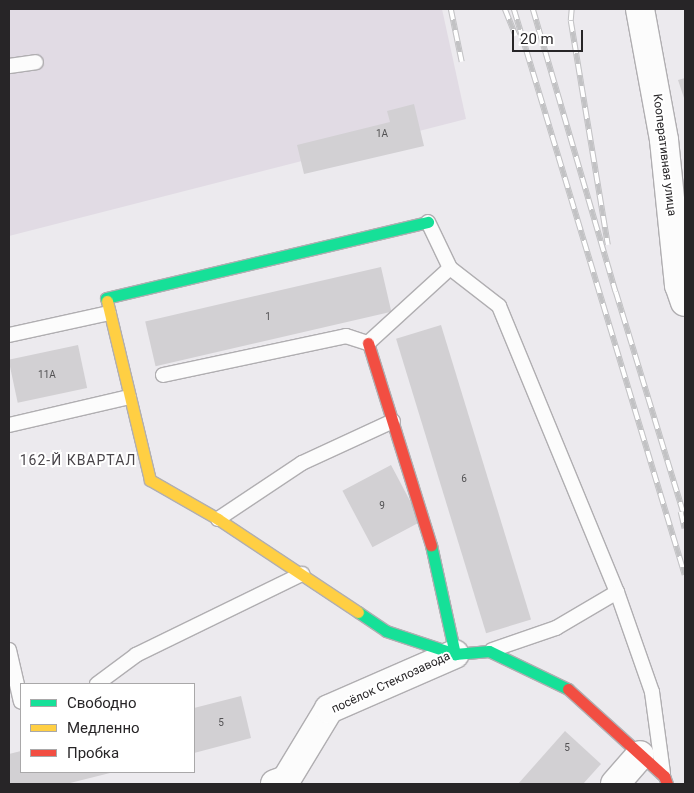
<!DOCTYPE html>
<meta charset="utf-8">
<style>
body{margin:0}
#map{position:relative;width:694px;height:793px;overflow:hidden;background:#eceaee;font-family:Roboto,sans-serif}
div>[style]{position:absolute}
.built>*{inset:0;background:#e1dbe4}
.building>*{inset:0;background:#d2d0d3;transform-origin:0 0}
.roads{filter:drop-shadow(1px 0 #b0aeb1) drop-shadow(-1px 0 #b0aeb1) drop-shadow(0 1px #b0aeb1) drop-shadow(0 -1px #b0aeb1)}
.lane>*{height:14px;margin:-7px;padding:0 7px;transform-origin:7px;border-radius:7px;background:#fcfcfc}
.street>*{height:28px;margin:-14px;padding:0 14px;transform-origin:14px;border-radius:14px;background:#fcfcfc}
.fast>*{height:11px;margin:-5.5px;padding:0 5.5px;transform-origin:5.5px;border-radius:5.5px;background:#16e098}
.slow>*{height:11px;margin:-5.5px;padding:0 5.5px;transform-origin:5.5px;border-radius:5.5px;background:#ffcf43}
.jam>*{height:11px;margin:-5.5px;padding:0 5.5px;transform-origin:5.5px;border-radius:5.5px;background:#f24e42}
.rail>*{height:5.5px;margin-top:-2.75px;transform-origin:0;background:repeating-linear-gradient(90deg,#fff 0 11px,#c2c2c4 0 22px);box-sizing:border-box;border-block:1px solid #c2c2c4}
span{translate:-50% -50%;white-space:nowrap;text-align:center;line-height:1.15;-webkit-text-stroke:4px #fff;paint-order:stroke}
.number-label{font-size:10px;color:#525153}
.number-label span{-webkit-text-stroke-width:0}
.street-label{font-size:12px;color:#272527}
.neighbourhood-label{font-size:14px;color:#49454a;letter-spacing:1px}
.frame{position:absolute;inset:0;border:10px solid #272527;pointer-events:none}
.legend{position:absolute;left:20px;top:683px;width:175px;height:90px;box-sizing:border-box;background:#fff;border:1px solid #a9a8a9;margin:0;padding:6px 9px;list-style:none;font-size:15px;color:#272527}
.legend li{display:flex;align-items:center;gap:10px;height:25px}
.legend b{width:25px;border:1px solid #a9a8a9}
.scale{position:absolute;left:512px;top:30px;width:71px;height:22px;box-sizing:border-box;border:2px solid #272527;border-top:0;padding-left:6px;font-size:15px;line-height:18px;white-space:nowrap;color:#272527;-webkit-text-stroke:4px #fff;paint-order:stroke}
</style>
<div id="map">
<div class="built">
<i style="clip-path:polygon(9px 9px,442px 9px,466px 119px,9px 236px)"></i>
</div>
<div class="building">
<i style="clip-path:polygon(685px 78px,685px 101px,678px 80px)"></i>
<i style="clip-path:polygon(414px 104px,424px 146px,304px 174px,297px 145px,390px 122px,387px 111px)"></i>
<i style="left:381px;top:267px;width:46px;height:242px;rotate:77deg"></i>
<i style="left:441px;top:325px;width:308px;height:47px;rotate:73deg"></i>
<i style="left:78px;top:345px;width:44px;height:71px;rotate:78deg"></i>
<i style="left:391px;top:465px;width:64px;height:55px;rotate:62deg"></i>
<i style="clip-path:polygon(241px 696px,251px 738px,194px 753px,194px 708px)"></i>
<i style="clip-path:polygon(565px 731px,601px 764px,583px 784px,518px 784px)"></i>
<i style="clip-path:polygon(21px 751px,21px 772px,114px 772px,66px 784px,9px 784px,9px 754px)"></i>
</div>
<div class="roads">
<div class="lane">
<i style="left:9px;top:66px;width:27px;rotate:-8deg"></i>
<i style="left:428px;top:222px;width:51px;rotate:64.4deg"></i>
<i style="left:450px;top:268px;width:62px;rotate:37.8deg"></i>
<i style="left:499px;top:306px;width:309px;rotate:67.6deg"></i>
<i style="left:617px;top:592px;width:106px;rotate:70.7deg"></i>
<i style="left:652px;top:692px;width:82px;rotate:82.3deg"></i>
<i style="left:9px;top:335px;width:102px;rotate:-12.4deg"></i>
<i style="left:163px;top:375px;width:187px;rotate:-12deg"></i>
<i style="left:346px;top:336px;width:23px;rotate:18deg"></i>
<i style="left:368px;top:343px;width:111px;rotate:-42.4deg"></i>
<i style="left:9px;top:425px;width:123px;rotate:-13.1deg"></i>
<i style="left:218px;top:519px;width:101px;rotate:-33.7deg"></i>
<i style="left:302px;top:463px;width:100px;rotate:-24.8deg"></i>
<i style="left:9px;top:650px;width:53px;rotate:77deg"></i>
<i style="left:492px;top:650px;width:68px;rotate:-19deg"></i>
<i style="left:556px;top:628px;width:71px;rotate:-30.5deg"></i>
<i style="left:97px;top:684px;width:49px;rotate:-36.6deg"></i>
<i style="left:136px;top:655px;width:185px;rotate:-26deg"></i>
</div>
<div class="street">
<i style="left:640px;top:9px;width:133px;rotate:79.6deg"></i>
<i style="left:664px;top:140px;width:146px;rotate:84.1deg"></i>
<i style="left:679px;top:285px;width:18px;rotate:71deg"></i>
<i style="left:275px;top:784px;width:12px;rotate:-20deg"></i>
<i style="left:286px;top:780px;width:83px;rotate:-58.8deg"></i>
<i style="left:329px;top:709px;width:137px;rotate:-23.6deg"></i>
<i style="left:615px;top:784px;width:38px;rotate:-49deg"></i>
</div>
<div class="fast">
<i style="left:107px;top:301px;width:3px;rotate:-108deg"></i>
<i style="left:106px;top:298px;width:331px;rotate:-13.3deg"></i>
<i style="left:431px;top:545px;width:112px;rotate:77.6deg"></i>
<i style="left:455px;top:654px;width:34px;rotate:-5deg"></i>
<i style="left:489px;top:651px;width:88px;rotate:25.7deg"></i>
<i style="left:358px;top:612px;width:34px;rotate:34deg"></i>
<i style="left:386px;top:631px;width:73px;rotate:18.4deg"></i>
</div>
<div class="slow">
<i style="left:107px;top:301px;width:184px;rotate:76.5deg"></i>
<i style="left:150px;top:480px;width:78px;rotate:29.8deg"></i>
<i style="left:218px;top:519px;width:168px;rotate:33.6deg"></i>
</div>
<div class="jam">
<i style="left:368px;top:343px;width:212px;rotate:72.7deg"></i>
<i style="left:568px;top:689px;width:130px;rotate:42.2deg"></i>
<i style="left:664px;top:776px;width:9px;rotate:69deg"></i>
</div>
</div>
<div class="rail">
<i style="left:451px;top:9px;width:54px;rotate:78.3deg"></i>
<i style="left:505px;top:9px;width:29px;rotate:68deg"></i>
<i style="left:514px;top:9px;width:591px;rotate:73.19deg"></i>
<i style="left:533px;top:9px;width:295px;rotate:73.7deg"></i>
<i style="left:616px;top:292px;width:235px;rotate:73deg"></i>
<i style="left:572px;top:9px;width:12px;rotate:95deg"></i>
<i style="left:571px;top:21px;width:227px;rotate:80.6deg"></i>
<i style="left:681px;top:512px;width:17px;rotate:77deg"></i>
</div>
<div class="number-label">
<span style="left:382px;top:134px">1А</span>
<span style="left:268px;top:317px">1</span>
<span style="left:47px;top:375px">11А</span>
<span style="left:464px;top:479px">6</span>
<span style="left:382px;top:506px">9</span>
<span style="left:221px;top:723px">5</span>
<span style="left:567px;top:748px">5</span>
</div>
<div class="street-label">
<span style="left:664px;top:155px;rotate:83deg">Кооперативная улица</span>
<span style="left:391px;top:683px;rotate:-25deg">посёлок Стеклозавода</span>
</div>
<div class="neighbourhood-label">
<span style="left:78px;top:460px">162-Й КВАРТАЛ</span>
</div>
<div class="frame"></div>
<ul class="legend">
<li><b style="height:6px;background:#16e098"></b>Свободно</li>
<li><b style="height:6px;background:#ffcf43"></b>Медленно</li>
<li><b style="height:6px;background:#f24e42"></b>Пробка</li>
</ul>
<div class="scale">20 m</div>
</div>
